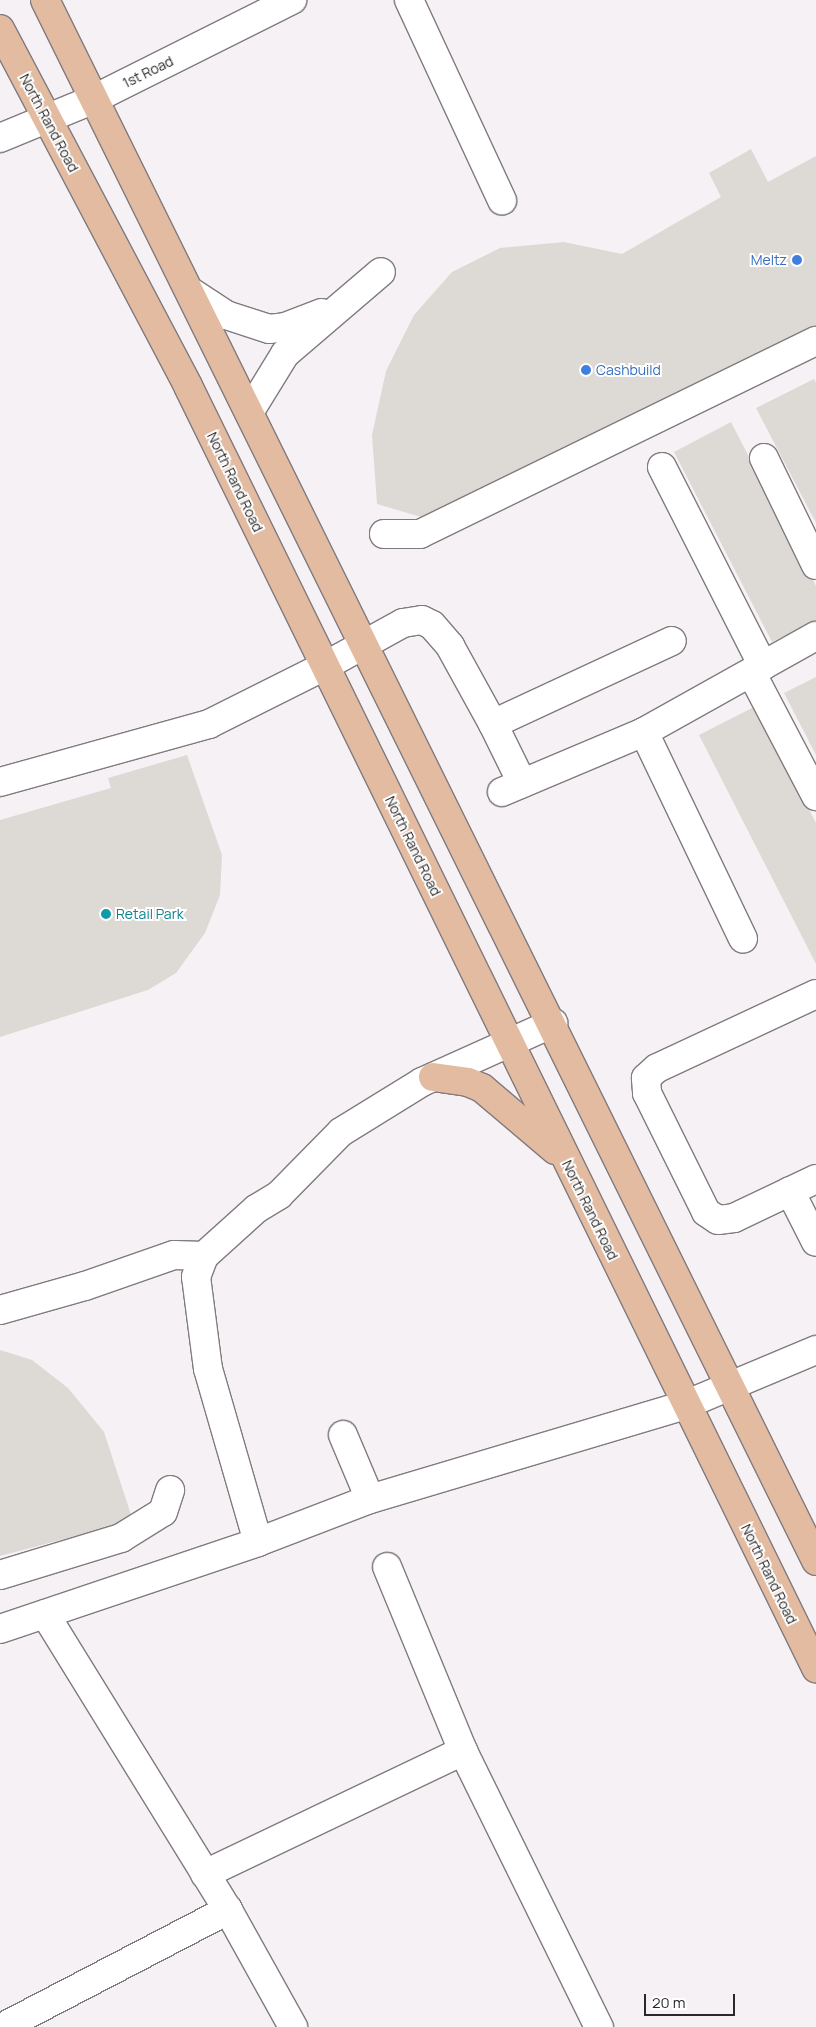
<!DOCTYPE html>
<style>
body{margin:0}
#map{position:relative;width:816px;height:2027px;overflow:hidden;background:#f6f1f5;font-family:Manrope,sans-serif}
div>[style]{position:absolute}
.building>*{inset:0;background:#ddd9d4}
.roads{filter:drop-shadow(1px 0 #807b7f) drop-shadow(-1px 0 #807b7f) drop-shadow(0 1px #807b7f) drop-shadow(0 -1px #807b7f)}
.minor>*{height:28px;margin:-14px;padding:0 14px;transform-origin:14px;border-radius:14px;background:#fff}
.major>*{height:28px;margin:-14px;padding:0 14px;transform-origin:14px;border-radius:14px;background:#e3bba1}
.dots>*{width:14px;height:14px;translate:-50% -50%;box-sizing:border-box;border:2px solid #fff;border-radius:50%}
span{translate:-50% -50%;white-space:nowrap;text-align:center;line-height:1.15;-webkit-text-stroke:4px #fff;paint-order:stroke}
.street-label{font-size:14px;color:#2a282a}
.shop-label{font-size:14px;color:#366cbe}
.right{translate:-100% -50%;text-align:right}
.left{translate:0 -50%;text-align:left}
.culture-label{font-size:14px;color:#0d838f}
.scale{position:absolute;left:644px;top:1994px;width:91px;height:22px;box-sizing:border-box;border:2px solid #2a282a;border-top:0;padding-left:6px;font-size:15px;line-height:18px;white-space:nowrap;color:#2a282a;-webkit-text-stroke:4px #fff;paint-order:stroke}
</style>
<div id="map">
<div class="building">
<i style="clip-path:polygon(751px 149px,768px 182px,816px 156px,816px 326px,428px 519px,377px 504px,372px 435px,386px 371px,414px 315px,452px 272px,500px 248px,564px 242px,622px 254px,721px 197px,709px 173px)"></i>
<i style="clip-path:polygon(814px 379px,816px 383px,816px 523px,756px 408px)"></i>
<i style="clip-path:polygon(731px 422px,816px 586px,816px 620px,772px 642px,674px 452px)"></i>
<i style="clip-path:polygon(816px 677px,816px 755px,784px 693px)"></i>
<i style="clip-path:polygon(756px 706px,816px 823px,816px 964px,699px 735px)"></i>
<i style="clip-path:polygon(187px 755px,222px 855px,220px 895px,205px 933px,176px 973px,148px 990px,0 1037px,0 820px,111px 788px,108px 778px)"></i>
<i style="clip-path:polygon(0 1350px,32px 1360px,68px 1388px,104px 1432px,133px 1521px,0 1556px)"></i>
</div>
<div class="roads">
<div class="minor">
<i style="left:409px;top:0;width:221px;rotate:65.1deg"></i>
<i style="left:0;top:138px;width:100px;rotate:-22.4deg"></i>
<i style="left:92px;top:100px;width:224px;rotate:-26.6deg"></i>
<i style="left:191px;top:292px;width:42px;rotate:33.3deg"></i>
<i style="left:226px;top:315px;width:45px;rotate:18deg"></i>
<i style="left:269px;top:329px;width:16px;rotate:-7deg"></i>
<i style="left:285px;top:327px;width:39px;rotate:-21deg"></i>
<i style="left:250px;top:411px;width:67px;rotate:-58.4deg"></i>
<i style="left:285px;top:354px;width:126px;rotate:-40.5deg"></i>
<i style="left:764px;top:458px;width:119px;rotate:64.1deg"></i>
<i style="left:662px;top:467px;width:223px;rotate:63.1deg"></i>
<i style="left:384px;top:534px;width:36px"></i>
<i style="left:420px;top:534px;width:441px;rotate:-26deg"></i>
<i style="left:752px;top:674px;width:138px;rotate:62.3deg"></i>
<i style="left:493px;top:724px;width:66px;rotate:63.8deg"></i>
<i style="left:644px;top:732px;width:229px;rotate:64.4deg"></i>
<i style="left:0;top:782px;width:217px;rotate:-15.5deg"></i>
<i style="left:209px;top:724px;width:130px;rotate:-26.6deg"></i>
<i style="left:325px;top:666px;width:89px;rotate:-28.9deg"></i>
<i style="left:403px;top:623px;width:19px;rotate:-9deg"></i>
<i style="left:422px;top:620px;width:11px;rotate:27deg"></i>
<i style="left:432px;top:625px;width:28px;rotate:49deg"></i>
<i style="left:450px;top:646px;width:89px;rotate:61.1deg"></i>
<i style="left:493px;top:724px;width:197px;rotate:-24.9deg"></i>
<i style="left:502px;top:792px;width:154px;rotate:-22.9deg"></i>
<i style="left:644px;top:732px;width:197px;rotate:-29.2deg"></i>
<i style="left:816px;top:994px;width:175px;rotate:155deg"></i>
<i style="left:657px;top:1068px;width:15px;rotate:138deg"></i>
<i style="left:646px;top:1078px;width:15px;rotate:86deg"></i>
<i style="left:647px;top:1093px;width:133px;rotate:63.6deg"></i>
<i style="left:706px;top:1212px;width:14px;rotate:34deg"></i>
<i style="left:718px;top:1220px;width:16px;rotate:-7deg"></i>
<i style="left:734px;top:1218px;width:91px;rotate:-25.4deg"></i>
<i style="left:790px;top:1191px;width:57px;rotate:63deg"></i>
<i style="left:0;top:1310px;width:88px;rotate:-15.8deg"></i>
<i style="left:85px;top:1286px;width:94px;rotate:-19.2deg"></i>
<i style="left:174px;top:1255px;width:30px;rotate:2deg"></i>
<i style="left:343px;top:1435px;width:69px;rotate:67.1deg"></i>
<i style="left:258px;top:1542px;width:180px;rotate:-106.1deg"></i>
<i style="left:208px;top:1369px;width:93px;rotate:-97.4deg"></i>
<i style="left:196px;top:1277px;width:22px;rotate:-69deg"></i>
<i style="left:204px;top:1256px;width:70px;rotate:-42.1deg"></i>
<i style="left:256px;top:1209px;width:27px;rotate:-31deg"></i>
<i style="left:279px;top:1195px;width:88px;rotate:-45.5deg"></i>
<i style="left:341px;top:1132px;width:95px;rotate:-31.7deg"></i>
<i style="left:422px;top:1082px;width:144px;rotate:-24.2deg"></i>
<i style="left:0;top:1575px;width:127px;rotate:-17deg"></i>
<i style="left:121px;top:1538px;width:49px;rotate:-31.8deg"></i>
<i style="left:163px;top:1512px;width:23px;rotate:-72deg"></i>
<i style="left:45px;top:1614px;width:348px;rotate:58.3deg"></i>
<i style="left:228px;top:1910px;width:134px;rotate:60.9deg"></i>
<i style="left:0;top:1629px;width:272px;rotate:-18.6deg"></i>
<i style="left:258px;top:1542px;width:120px;rotate:-21deg"></i>
<i style="left:370px;top:1499px;width:329px;rotate:-16.6deg"></i>
<i style="left:685px;top:1405px;width:142px;rotate:-22.8deg"></i>
<i style="left:463px;top:1751px;width:308px;rotate:63.8deg"></i>
<i style="left:205px;top:1874px;width:286px;rotate:-25.5deg"></i>
<i style="left:463px;top:1751px;width:199px;rotate:-112.4deg"></i>
<i style="left:3px;top:2027px;width:254px;rotate:-27.5deg"></i>
</div>
<div class="major">
<i style="left:45px;top:0;width:1741px;rotate:63.71deg"></i>
<i style="left:0;top:29px;width:403px;rotate:62.2deg"></i>
<i style="left:188px;top:386px;width:1428px;rotate:63.9deg"></i>
<i style="left:433px;top:1077px;width:35px;rotate:8deg"></i>
<i style="left:468px;top:1082px;width:15px;rotate:23deg"></i>
<i style="left:482px;top:1088px;width:96px;rotate:40.3deg"></i>
</div>
</div>
<div class="dots">
<i style="left:797px;top:260px;background:#3f7fe0"></i>
<i style="left:586px;top:370px;background:#3f7fe0"></i>
<i style="left:106px;top:914px;background:#0f9aa8"></i>
</div>
<div class="street-label">
<span style="left:148px;top:72px;rotate:-26deg">1st Road</span>
<span style="left:49px;top:123px;rotate:62deg">North Rand Road</span>
<span style="left:235px;top:482px;rotate:64deg">North Rand Road</span>
<span style="left:413px;top:846px;rotate:64deg">North Rand Road</span>
<span style="left:590px;top:1210px;rotate:64deg">North Rand Road</span>
<span style="left:769px;top:1574px;rotate:64deg">North Rand Road</span>
</div>
<div class="shop-label">
<span class="right" style="left:787px;top:260px">Meltz</span>
<span class="left" style="left:596px;top:370px">Cashbuild</span>
</div>
<div class="culture-label">
<span class="left" style="left:116px;top:914px">Retail Park</span>
</div>
<div class="scale">20 m</div>
</div>
